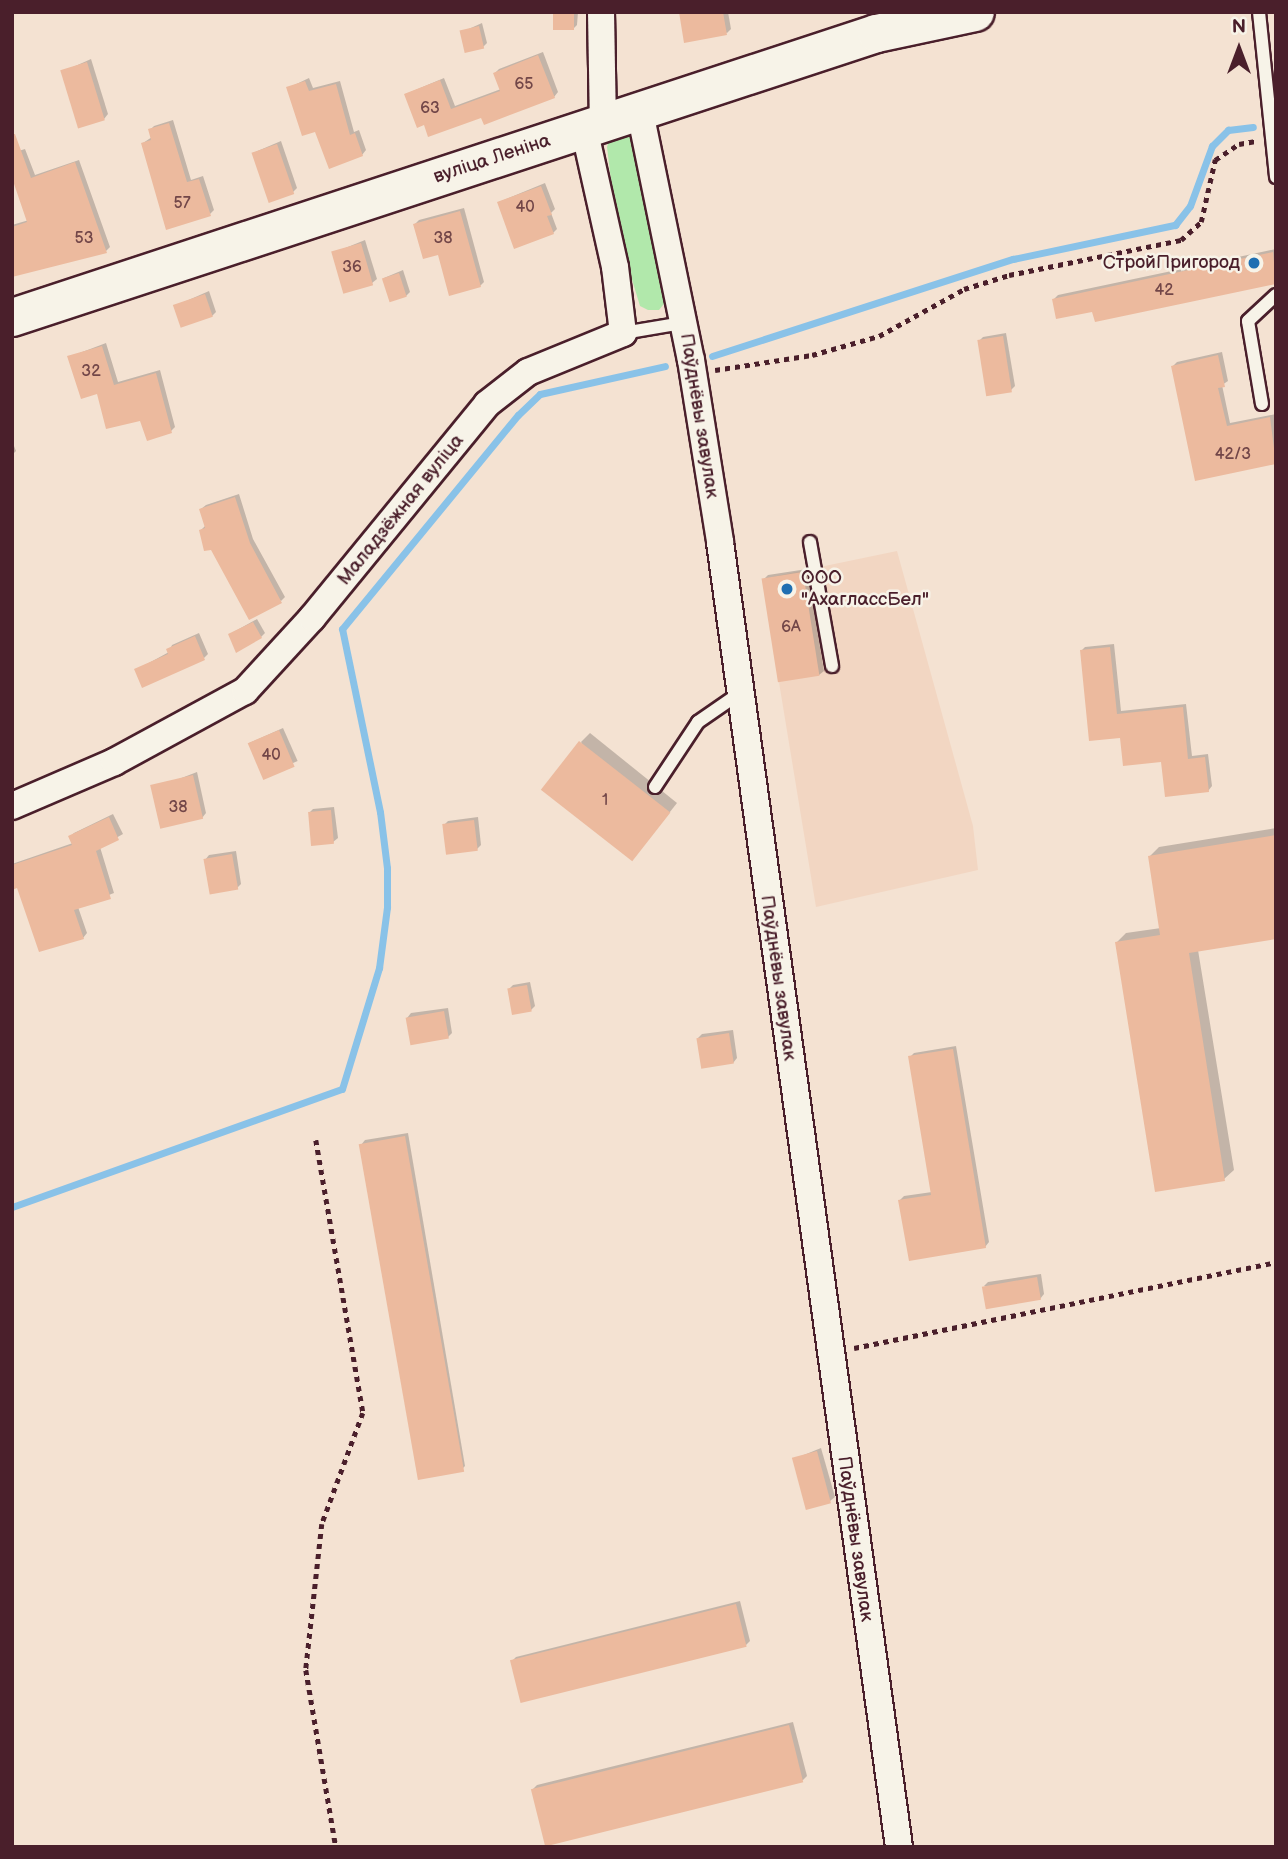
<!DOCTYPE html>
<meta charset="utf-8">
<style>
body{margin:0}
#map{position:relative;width:1288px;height:1859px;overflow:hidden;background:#f4e2d2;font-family:"Balsamiq Sans",sans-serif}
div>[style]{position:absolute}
.built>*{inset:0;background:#f2d6c2}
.green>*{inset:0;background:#b1e8ab}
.shadow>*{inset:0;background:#0003;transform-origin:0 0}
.stream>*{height:7px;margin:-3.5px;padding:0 3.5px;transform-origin:3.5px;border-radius:3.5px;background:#89c2e8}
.building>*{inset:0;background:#ecba9e;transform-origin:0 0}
.path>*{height:4.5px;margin-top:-2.25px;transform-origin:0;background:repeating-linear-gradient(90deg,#4a1f2b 0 5px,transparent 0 10px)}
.roads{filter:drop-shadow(2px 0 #4a1f2b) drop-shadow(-2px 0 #4a1f2b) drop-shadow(0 2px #4a1f2b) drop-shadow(0 -2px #4a1f2b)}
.lane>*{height:12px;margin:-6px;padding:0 6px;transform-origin:6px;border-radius:6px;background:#f7f3e8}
.street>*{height:26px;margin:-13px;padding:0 13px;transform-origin:13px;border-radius:13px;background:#f7f3e8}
.secondary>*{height:37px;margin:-18.5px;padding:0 18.5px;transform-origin:18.5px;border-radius:18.5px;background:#f7f3e8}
.dots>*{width:19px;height:19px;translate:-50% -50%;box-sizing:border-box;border:4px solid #f7f3e8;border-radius:50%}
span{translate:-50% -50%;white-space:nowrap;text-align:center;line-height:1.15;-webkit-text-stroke:5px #f7f3e8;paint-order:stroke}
.number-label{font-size:16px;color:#724648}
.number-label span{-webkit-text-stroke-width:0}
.street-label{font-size:19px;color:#4a1f2b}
.poi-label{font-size:19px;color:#4a1f2b}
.right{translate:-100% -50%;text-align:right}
.left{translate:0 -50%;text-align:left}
.frame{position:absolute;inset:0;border:14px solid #4a1f2b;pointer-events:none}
.north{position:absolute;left:1204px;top:14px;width:70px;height:70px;-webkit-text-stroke:5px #f7f3e8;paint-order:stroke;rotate:0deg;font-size:19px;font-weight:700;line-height:28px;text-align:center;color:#4a1f2b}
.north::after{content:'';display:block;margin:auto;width:24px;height:32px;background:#4a1f2b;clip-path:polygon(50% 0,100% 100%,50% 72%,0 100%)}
</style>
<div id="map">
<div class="built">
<i style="clip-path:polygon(897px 551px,973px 826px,978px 870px,816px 907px,762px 579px)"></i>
</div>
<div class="green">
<i style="clip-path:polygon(628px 131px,635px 134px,667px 300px,659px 310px,648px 310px,640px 306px,617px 230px,607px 147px,610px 137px)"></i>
</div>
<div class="shadow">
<i style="clip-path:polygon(555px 12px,578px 12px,577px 25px,573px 29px)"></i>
<i style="clip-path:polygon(680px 12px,728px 12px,731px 29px,727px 33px)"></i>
<i style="clip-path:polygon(482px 23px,487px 43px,483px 47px,462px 32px)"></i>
<i style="clip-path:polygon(543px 52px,558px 92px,554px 97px,482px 116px,425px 123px,406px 94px,444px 78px,455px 106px,501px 89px,495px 73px,499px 69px)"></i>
<i style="clip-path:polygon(91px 59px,108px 114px,104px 119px,62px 72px)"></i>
<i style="clip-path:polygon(309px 78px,313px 88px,340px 81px,354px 132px,359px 130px,366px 150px,362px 155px,316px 129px,288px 88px)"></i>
<i style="clip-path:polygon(173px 120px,191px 180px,203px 176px,214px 210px,210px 214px,143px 143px,152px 137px,150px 130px,154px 126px)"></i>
<i style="clip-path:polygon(281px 141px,297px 188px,293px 192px,253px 153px)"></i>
<i style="clip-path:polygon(25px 149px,35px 175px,79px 160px,110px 247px,106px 251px,12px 275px,12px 225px,29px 220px,12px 153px)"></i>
<i style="clip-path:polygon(545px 183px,555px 209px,551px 213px,557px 229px,553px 233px,499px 202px)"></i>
<i style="clip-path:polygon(464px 208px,484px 282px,480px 286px,439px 253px,415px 224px,419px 220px)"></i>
<i style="clip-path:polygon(365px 240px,377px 279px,372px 283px,333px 253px)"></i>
<i style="clip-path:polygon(1276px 249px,1276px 282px,1094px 309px,1054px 299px,1058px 295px)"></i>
<i style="clip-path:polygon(403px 270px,410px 292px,406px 296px,384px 278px)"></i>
<i style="clip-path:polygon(209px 291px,216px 312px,212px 316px,175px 306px)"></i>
<i style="clip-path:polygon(1006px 333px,1015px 386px,1011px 390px,979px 341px,983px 337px)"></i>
<i style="clip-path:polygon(106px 343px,118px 382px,160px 370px,175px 427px,171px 431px,98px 392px,69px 357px)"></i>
<i style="clip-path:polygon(1222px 352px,1228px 381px,1222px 385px,1230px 423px,1276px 414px,1276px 463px,1197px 479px,1173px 366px,1177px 362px)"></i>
<i style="clip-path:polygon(12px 441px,16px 451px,12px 455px)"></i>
<i style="clip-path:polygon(239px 494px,253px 539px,285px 597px,281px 601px,201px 530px,206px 525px,201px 509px,206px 505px)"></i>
<i style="clip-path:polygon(807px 569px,824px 671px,819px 675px,764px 579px,768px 575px)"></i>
<i style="clip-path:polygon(257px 619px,265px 633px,261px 637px,230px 634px)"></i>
<i style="clip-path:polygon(199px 633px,208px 654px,204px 658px,136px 670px,169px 652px,172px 645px)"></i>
<i style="clip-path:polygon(1114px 644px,1121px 711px,1186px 704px,1192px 756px,1208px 754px,1212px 786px,1208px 791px,1121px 736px,1081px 651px,1085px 647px)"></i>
<i style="left:283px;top:728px;width:36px;height:37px;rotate:66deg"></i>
<i style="clip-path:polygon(590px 733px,677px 803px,640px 850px,581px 742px)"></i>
<i style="clip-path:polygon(197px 772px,206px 813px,202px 818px,153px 789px)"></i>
<i style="clip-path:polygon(334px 807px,338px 838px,333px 842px,309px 813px,313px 809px)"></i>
<i style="clip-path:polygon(113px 814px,123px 834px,100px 847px,114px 893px,78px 907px,87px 933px,83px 938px,18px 886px,12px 888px,12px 864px,73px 843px,70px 837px,74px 833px)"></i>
<i style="clip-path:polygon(478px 817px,481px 845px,477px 849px,444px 825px,448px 821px)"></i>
<i style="clip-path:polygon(1276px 828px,1276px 938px,1198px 950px,1234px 1170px,1224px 1179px,1117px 942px,1126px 933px,1161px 928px,1150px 856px,1159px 847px)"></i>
<i style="clip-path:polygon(236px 851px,241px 884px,237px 888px,205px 860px,209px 855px)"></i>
<i style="clip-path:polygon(530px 982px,535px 1006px,531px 1010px,509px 989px,513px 985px)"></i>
<i style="clip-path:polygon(448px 1008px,452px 1033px,448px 1037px,407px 1018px,411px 1013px)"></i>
<i style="clip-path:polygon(733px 1030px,737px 1058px,733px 1063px,698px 1038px,702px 1034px)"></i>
<i style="clip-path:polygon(956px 1046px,989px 1242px,985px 1247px,900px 1200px,904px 1196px,932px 1192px,910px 1057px,914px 1053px)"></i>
<i style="clip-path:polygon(408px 1133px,465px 1466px,461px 1470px,361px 1145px,365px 1140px)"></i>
<i style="clip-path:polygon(1041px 1274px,1044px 1294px,1040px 1299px,984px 1286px,988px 1282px)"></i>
<i style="clip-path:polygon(821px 1448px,835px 1497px,830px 1501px,794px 1459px)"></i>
<i style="clip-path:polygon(740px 1601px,750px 1641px,746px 1645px,512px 1661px,516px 1657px)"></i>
<i style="clip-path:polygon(793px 1722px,807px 1776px,803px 1780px,533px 1789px,537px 1785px)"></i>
</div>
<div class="stream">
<i style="left:712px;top:356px;width:316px;rotate:-17.9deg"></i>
<i style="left:1013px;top:259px;width:166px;rotate:-11.9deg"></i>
<i style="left:1175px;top:225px;width:24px;rotate:-52deg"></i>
<i style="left:1190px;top:206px;width:64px;rotate:-69.9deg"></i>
<i style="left:1212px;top:146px;width:23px;rotate:-45deg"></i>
<i style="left:1228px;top:130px;width:25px;rotate:-7deg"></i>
<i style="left:12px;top:1207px;width:350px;rotate:-19.7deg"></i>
<i style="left:342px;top:1089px;width:127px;rotate:-73deg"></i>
<i style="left:379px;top:968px;width:62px;rotate:-82.5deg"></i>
<i style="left:387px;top:907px;width:39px;rotate:-90deg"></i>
<i style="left:387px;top:868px;width:56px;rotate:-97.1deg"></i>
<i style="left:380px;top:812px;width:187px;rotate:-101.7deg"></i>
<i style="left:342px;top:629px;width:277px;rotate:-50.6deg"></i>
<i style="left:518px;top:415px;width:30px;rotate:-44deg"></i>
<i style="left:540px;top:394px;width:128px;rotate:-12.6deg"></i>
</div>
<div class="building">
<i style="left:553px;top:12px;width:21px;height:18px"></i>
<i style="clip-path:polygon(679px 12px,723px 12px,727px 35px,684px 43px)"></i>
<i style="left:479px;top:26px;width:23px;height:20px;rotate:77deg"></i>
<i style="clip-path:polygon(538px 55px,555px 98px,484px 125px,481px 118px,428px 137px,424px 125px,417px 128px,404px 94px,440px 80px,451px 109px,500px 91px,493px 73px)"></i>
<i style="left:87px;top:62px;width:61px;height:28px;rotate:73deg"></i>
<i style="clip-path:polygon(305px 81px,309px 91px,336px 84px,350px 135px,355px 133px,363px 156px,329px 169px,315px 132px,302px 136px,286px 87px)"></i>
<i style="clip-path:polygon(169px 123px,187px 182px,199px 179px,211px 216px,166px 230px,141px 143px,151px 140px,148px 129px)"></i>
<i style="clip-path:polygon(12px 134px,15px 134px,31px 178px,75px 162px,107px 253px,12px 277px,12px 227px,27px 222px,12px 178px)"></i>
<i style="left:277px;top:144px;width:53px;height:27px;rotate:71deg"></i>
<i style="clip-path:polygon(541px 186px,552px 215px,547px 216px,554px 234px,514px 249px,497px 202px)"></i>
<i style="clip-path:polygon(460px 211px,481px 287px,449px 296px,438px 255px,423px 259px,413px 224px)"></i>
<i style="left:361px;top:243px;width:44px;height:31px;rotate:74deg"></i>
<i style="clip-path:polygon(1273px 252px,1276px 284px,1095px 322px,1092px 312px,1056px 319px,1052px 299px)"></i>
<i style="left:399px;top:273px;width:25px;height:18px;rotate:72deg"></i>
<i style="left:205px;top:294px;width:24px;height:34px;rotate:71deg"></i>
<i style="left:1003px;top:336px;width:57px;height:26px;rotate:81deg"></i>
<i style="clip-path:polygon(102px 346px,114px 385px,156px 373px,172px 433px,147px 441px,140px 421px,106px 429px,97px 394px,81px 399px,67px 356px)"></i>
<i style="clip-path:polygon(1218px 355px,1225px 387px,1218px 388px,1227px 426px,1270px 417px,1276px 464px,1195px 481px,1171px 366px)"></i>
<i style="clip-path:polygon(235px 497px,250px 543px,282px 603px,249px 620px,211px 550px,204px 551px,199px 530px,205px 528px,199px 509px)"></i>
<i style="left:803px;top:572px;width:105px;height:42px;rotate:81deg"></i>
<i style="clip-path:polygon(253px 622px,262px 638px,236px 653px,228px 634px)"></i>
<i style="clip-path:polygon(195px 636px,205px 660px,142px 688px,134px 669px,168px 654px,166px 649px)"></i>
<i style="clip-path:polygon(1110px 647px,1117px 714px,1183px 707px,1188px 759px,1205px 757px,1209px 792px,1165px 797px,1161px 762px,1123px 766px,1120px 738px,1089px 741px,1080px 650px)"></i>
<i style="left:279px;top:730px;width:40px;height:34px;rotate:67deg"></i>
<i style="left:579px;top:741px;width:116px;height:62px;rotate:38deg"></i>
<i style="left:193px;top:775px;width:45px;height:44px;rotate:77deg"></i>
<i style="left:331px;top:810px;width:34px;height:23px;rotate:85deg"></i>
<i style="clip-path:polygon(109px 817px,119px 840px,96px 851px,111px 899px,74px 910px,84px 939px,39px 952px,17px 888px,12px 890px,12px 865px,72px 845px,68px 836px)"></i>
<i style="left:474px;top:820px;width:31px;height:32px;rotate:83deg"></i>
<i style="clip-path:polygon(1276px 835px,1276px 939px,1189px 953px,1225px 1181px,1155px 1192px,1115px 942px,1160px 935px,1148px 856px)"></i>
<i style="left:232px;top:854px;width:36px;height:29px;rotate:80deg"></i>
<i style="left:527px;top:985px;width:27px;height:20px;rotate:80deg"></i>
<i style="left:444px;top:1011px;width:28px;height:39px;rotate:80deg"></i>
<i style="left:729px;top:1033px;width:31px;height:33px;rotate:81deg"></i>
<i style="clip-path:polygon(953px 1049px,986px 1248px,909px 1261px,898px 1200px,931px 1195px,908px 1056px)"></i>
<i style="left:405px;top:1136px;width:341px;height:47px;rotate:80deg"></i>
<i style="left:1037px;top:1277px;width:23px;height:56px;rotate:80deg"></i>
<i style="left:817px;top:1451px;width:54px;height:26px;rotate:75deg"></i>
<i style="left:736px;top:1604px;width:44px;height:233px;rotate:76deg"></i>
<i style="left:789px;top:1725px;width:59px;height:266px;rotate:76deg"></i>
</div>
<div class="path">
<i style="left:715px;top:370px;width:98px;rotate:-8.8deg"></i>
<i style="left:812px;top:355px;width:70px;rotate:-15.8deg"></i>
<i style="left:879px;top:336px;width:97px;rotate:-28.9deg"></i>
<i style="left:964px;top:289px;width:47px;rotate:-17.3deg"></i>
<i style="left:1009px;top:275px;width:176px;rotate:-11.5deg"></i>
<i style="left:1181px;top:240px;width:27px;rotate:-42deg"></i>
<i style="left:1201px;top:222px;width:64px;rotate:-77.3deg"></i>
<i style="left:1215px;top:160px;width:29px;rotate:-34deg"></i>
<i style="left:1239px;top:144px;width:17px;rotate:-10deg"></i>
<i style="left:316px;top:1140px;width:277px;rotate:80.2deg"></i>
<i style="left:363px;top:1413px;width:118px;rotate:110.3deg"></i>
<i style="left:322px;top:1524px;width:147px;rotate:96.3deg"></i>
<i style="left:306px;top:1670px;width:180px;rotate:80.4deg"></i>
<i style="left:854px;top:1348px;width:431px;rotate:-11.5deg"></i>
</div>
<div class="roads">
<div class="lane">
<i style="left:1259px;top:12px;width:166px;rotate:84.1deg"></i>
<i style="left:623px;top:333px;width:61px;rotate:-9.5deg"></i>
<i style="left:1262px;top:404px;width:84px;rotate:-99.6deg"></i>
<i style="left:1248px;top:321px;width:38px;rotate:-43deg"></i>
<i style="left:810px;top:542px;width:126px;rotate:79.9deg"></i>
<i style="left:655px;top:787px;width:78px;rotate:-56.5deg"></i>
<i style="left:698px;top:722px;width:51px;rotate:-34.6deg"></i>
</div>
<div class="street">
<i style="left:601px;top:12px;width:110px;rotate:89deg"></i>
<i style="left:640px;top:112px;width:253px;rotate:78.4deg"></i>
<i style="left:691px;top:360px;width:184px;rotate:80.9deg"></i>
<i style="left:720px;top:542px;width:1317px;rotate:82.19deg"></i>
<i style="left:12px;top:806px;width:111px;rotate:-23.3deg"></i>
<i style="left:114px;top:762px;width:149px;rotate:-28.5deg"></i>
<i style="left:245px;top:691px;width:99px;rotate:-47.5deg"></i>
<i style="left:312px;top:618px;width:276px;rotate:-50.7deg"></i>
<i style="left:487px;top:404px;width:52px;rotate:-38deg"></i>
<i style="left:528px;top:372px;width:103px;rotate:-22.3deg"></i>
<i style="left:623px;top:333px;width:66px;rotate:-96.9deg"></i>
<i style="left:615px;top:267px;width:142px;rotate:-102.6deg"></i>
</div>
<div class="secondary">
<i style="left:12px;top:317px;width:909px;rotate:-18.2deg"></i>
<i style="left:876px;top:33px;width:101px;rotate:-12deg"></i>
</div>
</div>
<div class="dots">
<i style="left:1254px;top:263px;background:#1f6fb2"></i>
<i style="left:787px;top:589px;background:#1f6fb2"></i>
</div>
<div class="number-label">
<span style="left:524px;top:85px">65</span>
<span style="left:430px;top:109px">63</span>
<span style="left:182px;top:204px">57</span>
<span style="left:525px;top:208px">40</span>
<span style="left:84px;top:239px">53</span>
<span style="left:443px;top:239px">38</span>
<span style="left:352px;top:268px">36</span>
<span style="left:1164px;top:291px">42</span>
<span style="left:91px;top:372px">32</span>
<span style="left:1233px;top:455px">42/3</span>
<span style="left:791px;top:628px">6А</span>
<span style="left:271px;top:756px">40</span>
<span style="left:605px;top:801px">1</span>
<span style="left:178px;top:808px">38</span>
</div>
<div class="street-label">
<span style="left:492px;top:159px;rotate:-18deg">вуліца Леніна</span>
<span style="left:699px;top:416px;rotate:81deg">Паўднёвы завулак</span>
<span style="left:401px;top:510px;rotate:-51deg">Маладзёжная вуліца</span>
<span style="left:778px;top:978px;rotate:82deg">Паўднёвы завулак</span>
<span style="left:855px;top:1539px;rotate:82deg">Паўднёвы завулак</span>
</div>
<div class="poi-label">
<span class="right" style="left:1240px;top:263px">СтройПригород</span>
<span class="left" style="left:801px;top:589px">ООО<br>"АхаглассБел"</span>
</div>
<div class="frame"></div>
<div class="north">N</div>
</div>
